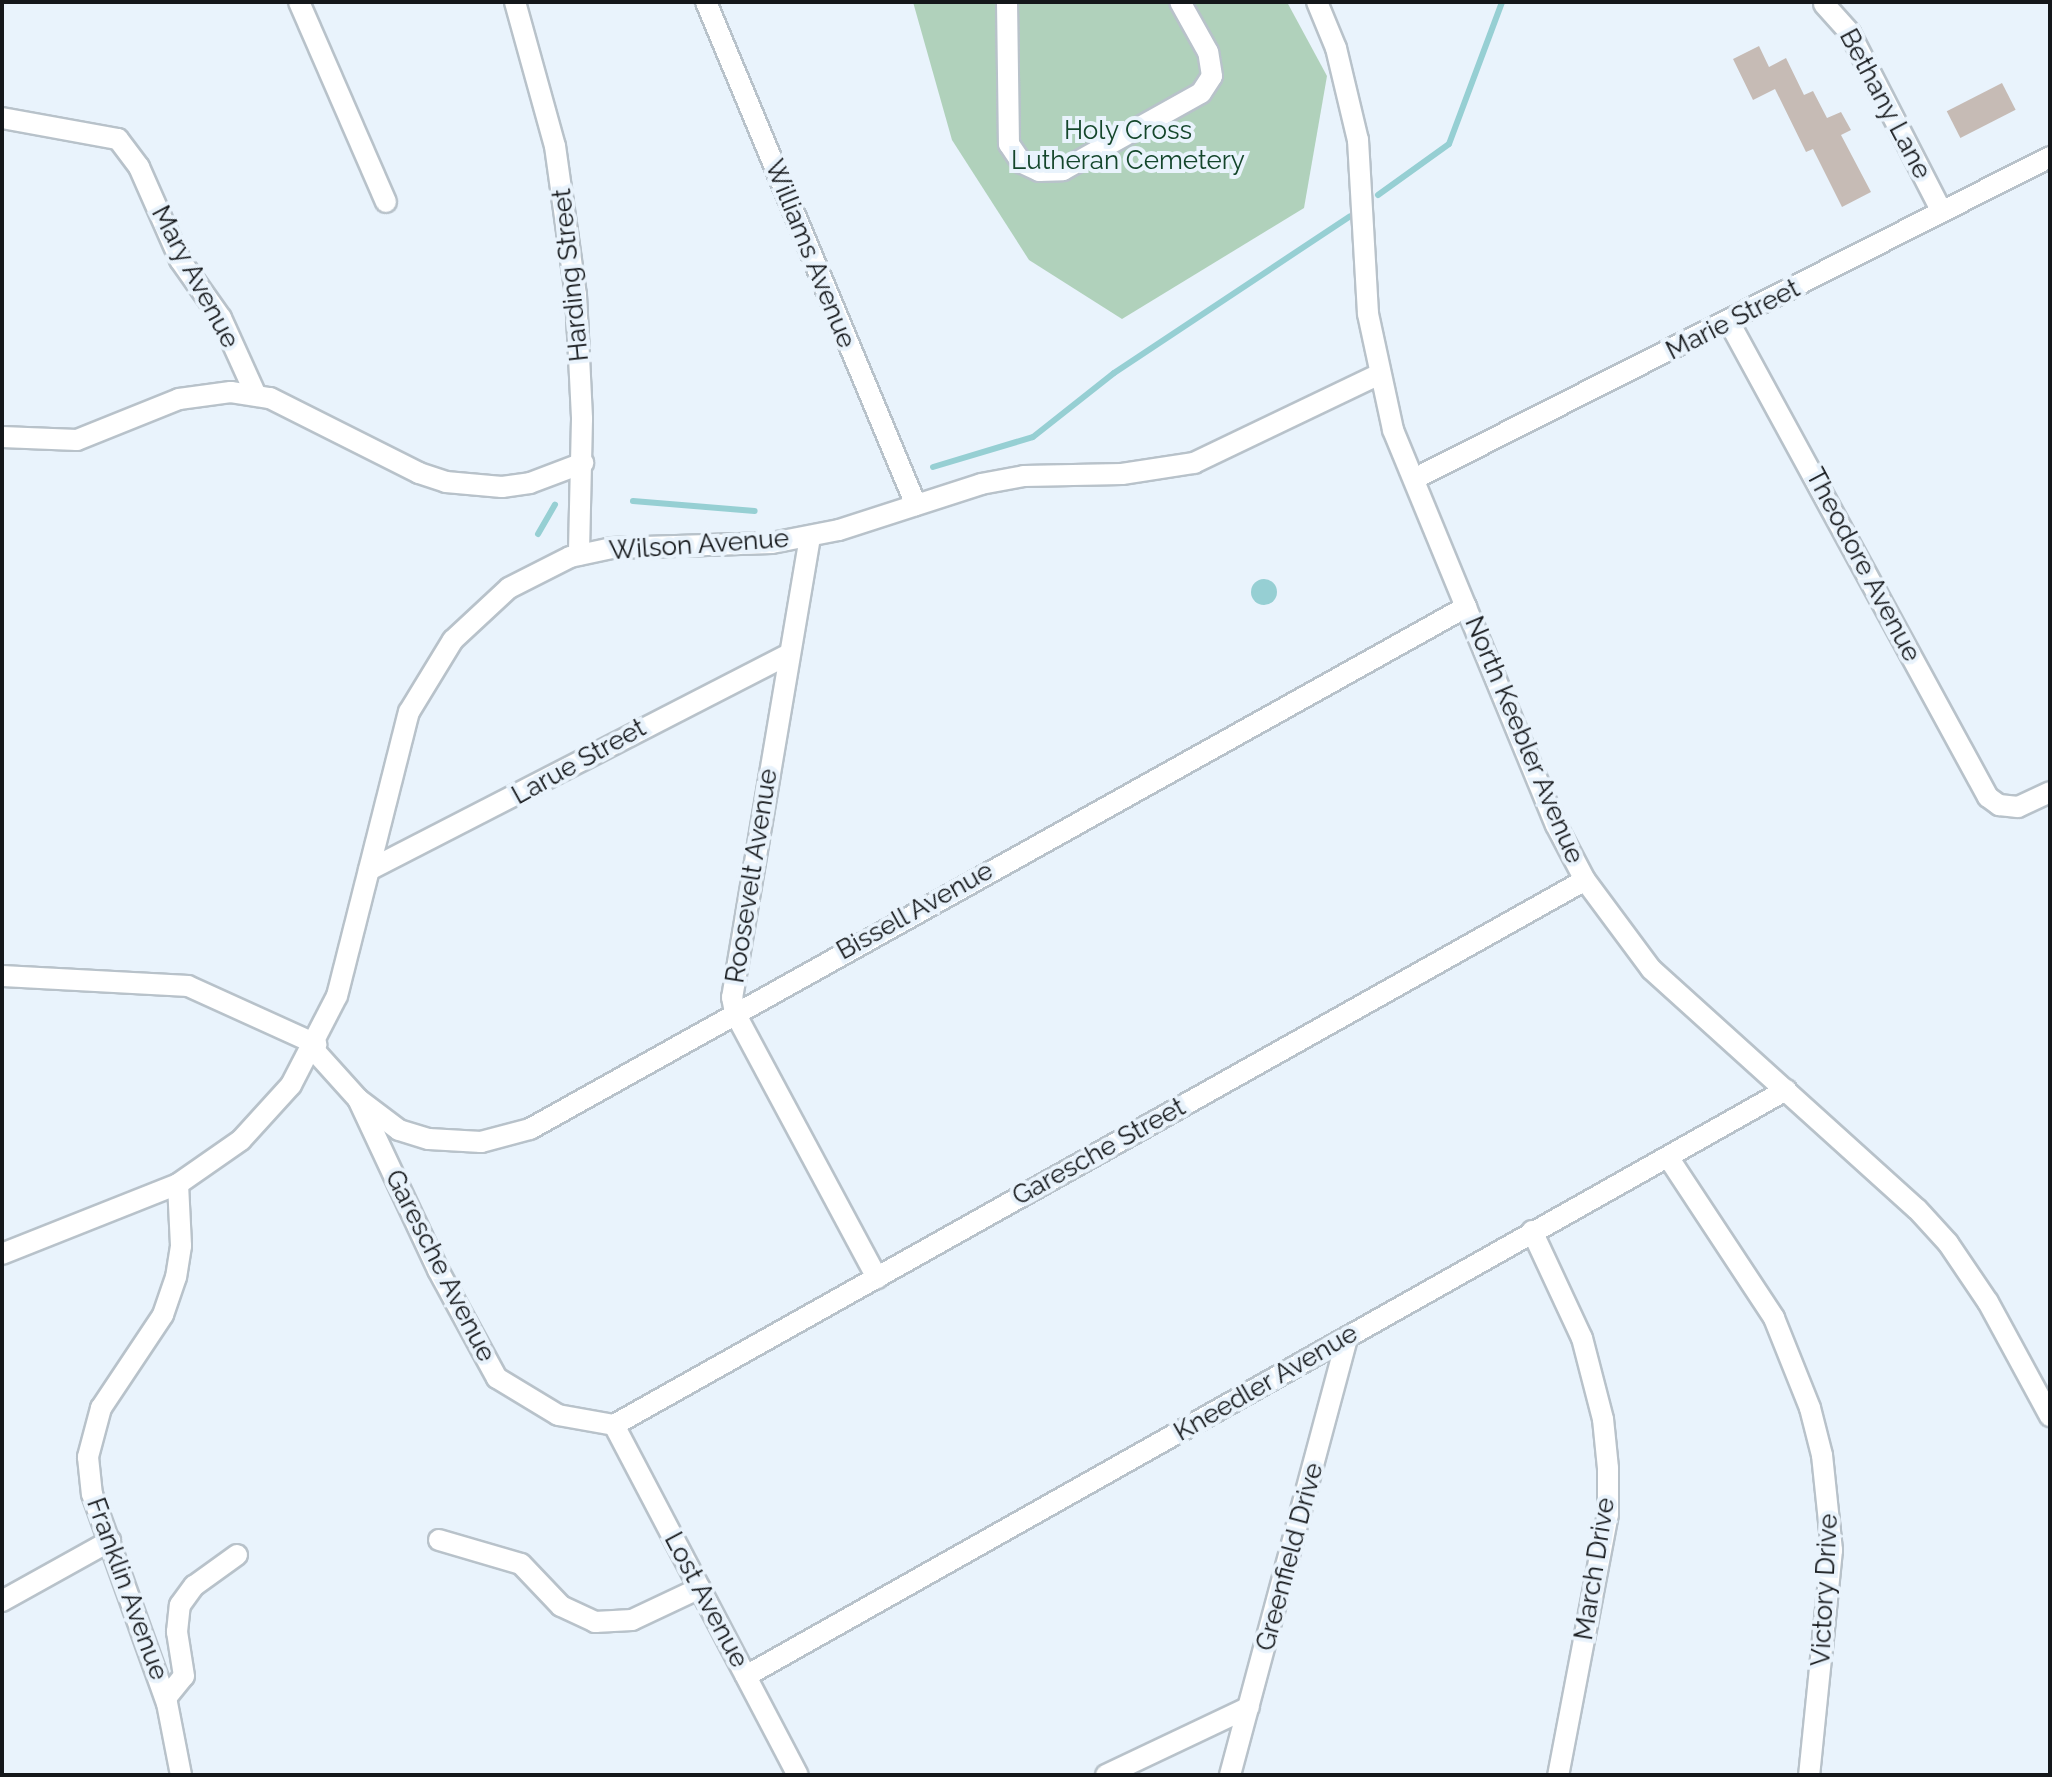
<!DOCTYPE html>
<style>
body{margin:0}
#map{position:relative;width:2052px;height:1777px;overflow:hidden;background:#e9f3fc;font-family:Raleway,sans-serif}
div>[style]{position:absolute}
.green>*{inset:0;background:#b0d1bb}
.water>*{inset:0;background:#96cfd3}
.round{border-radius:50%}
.stream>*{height:6px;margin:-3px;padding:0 3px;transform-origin:3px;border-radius:3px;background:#96cfd3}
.building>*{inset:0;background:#c6bbb5;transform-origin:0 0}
.roads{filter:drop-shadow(2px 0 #b8c2ca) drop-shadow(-2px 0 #b8c2ca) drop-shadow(0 2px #b8c2ca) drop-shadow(0 -2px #b8c2ca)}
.minor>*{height:20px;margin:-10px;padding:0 10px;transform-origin:10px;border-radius:10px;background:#fff}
span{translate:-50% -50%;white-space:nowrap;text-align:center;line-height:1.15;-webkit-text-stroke:8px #e9f3fc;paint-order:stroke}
.street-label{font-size:26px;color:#14171a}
.park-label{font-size:26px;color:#14462b}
.frame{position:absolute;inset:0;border:4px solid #14171a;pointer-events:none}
</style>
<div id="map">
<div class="green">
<i style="clip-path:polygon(913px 2px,1287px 2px,1327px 76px,1304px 208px,1122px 319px,1029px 260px,952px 140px)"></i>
</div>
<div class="water">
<i class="round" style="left:1251px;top:579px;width:26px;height:26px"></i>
</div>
<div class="stream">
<i style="left:1378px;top:195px;width:87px;rotate:-35.7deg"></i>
<i style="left:1449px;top:144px;width:152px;rotate:-69.5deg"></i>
<i style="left:933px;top:467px;width:104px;rotate:-16.7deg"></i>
<i style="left:1033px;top:437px;width:103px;rotate:-38.3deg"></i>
<i style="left:1114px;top:373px;width:283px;rotate:-33.6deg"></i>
<i style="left:633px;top:501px;width:122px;rotate:4.7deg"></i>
<i style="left:538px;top:534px;width:34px;rotate:-60deg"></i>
</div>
<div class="building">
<i style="clip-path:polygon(1759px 46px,1769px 67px,1786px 58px,1804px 95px,1813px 91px,1827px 118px,1841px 112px,1851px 130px,1841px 135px,1871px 192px,1842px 207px,1813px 149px,1806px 152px,1775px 89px,1753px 100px,1733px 59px)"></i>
<i style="left:2002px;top:83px;width:30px;height:62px;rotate:63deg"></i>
</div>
<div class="roads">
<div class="minor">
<i style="left:299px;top:2px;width:218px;rotate:66.5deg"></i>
<i style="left:515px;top:2px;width:149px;rotate:74.5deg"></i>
<i style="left:555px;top:146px;width:150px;rotate:82deg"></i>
<i style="left:576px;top:295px;width:124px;rotate:87.2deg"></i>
<i style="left:582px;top:419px;width:136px;rotate:91.3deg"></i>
<i style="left:706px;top:2px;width:545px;rotate:67.34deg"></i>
<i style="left:1007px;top:2px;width:142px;rotate:89.2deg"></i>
<i style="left:1009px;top:144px;width:23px;rotate:56deg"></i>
<i style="left:1022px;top:163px;width:19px;rotate:25deg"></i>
<i style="left:1039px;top:171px;width:24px;rotate:-2deg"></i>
<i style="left:1063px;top:170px;width:158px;rotate:-29.2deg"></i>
<i style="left:1201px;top:93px;width:20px;rotate:-57deg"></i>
<i style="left:1212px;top:76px;width:24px;rotate:-99deg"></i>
<i style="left:1208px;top:52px;width:57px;rotate:-119.2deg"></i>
<i style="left:1317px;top:2px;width:50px;rotate:67.6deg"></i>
<i style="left:1336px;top:48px;width:95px;rotate:76.6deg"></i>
<i style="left:1358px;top:140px;width:174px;rotate:86.7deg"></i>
<i style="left:1368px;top:314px;width:119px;rotate:77.8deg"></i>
<i style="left:1393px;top:430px;width:427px;rotate:67.6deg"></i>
<i style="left:1556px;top:825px;width:62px;rotate:62.2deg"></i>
<i style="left:1585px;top:880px;width:111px;rotate:53.4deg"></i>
<i style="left:1651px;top:969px;width:358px;rotate:42.1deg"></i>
<i style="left:1917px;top:1209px;width:46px;rotate:47.6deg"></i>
<i style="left:1948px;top:1243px;width:71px;rotate:55.9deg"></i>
<i style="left:1988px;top:1302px;width:130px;rotate:61.5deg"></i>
<i style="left:1824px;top:4px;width:39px;rotate:48deg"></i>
<i style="left:1850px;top:33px;width:197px;rotate:62.8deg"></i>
<i style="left:2px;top:118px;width:118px;rotate:10.3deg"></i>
<i style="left:118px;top:139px;width:35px;rotate:53deg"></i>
<i style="left:139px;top:167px;width:102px;rotate:66.2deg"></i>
<i style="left:180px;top:260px;width:71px;rotate:54.7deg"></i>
<i style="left:221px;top:318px;width:85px;rotate:65.6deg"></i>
<i style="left:1729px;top:322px;width:541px;rotate:61.4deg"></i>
<i style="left:1988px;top:797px;width:14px;rotate:36deg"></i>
<i style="left:1999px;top:805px;width:19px;rotate:6deg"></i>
<i style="left:2018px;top:807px;width:35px;rotate:-25deg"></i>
<i style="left:2px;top:437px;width:75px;rotate:2.3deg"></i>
<i style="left:77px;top:440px;width:110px;rotate:-21.9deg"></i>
<i style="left:179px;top:399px;width:52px;rotate:-7.7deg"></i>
<i style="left:231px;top:392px;width:39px;rotate:9deg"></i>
<i style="left:270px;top:398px;width:167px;rotate:26.7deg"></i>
<i style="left:419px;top:473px;width:28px;rotate:18deg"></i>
<i style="left:446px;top:482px;width:56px;rotate:5.1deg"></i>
<i style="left:502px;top:487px;width:28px;rotate:-8deg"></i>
<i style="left:530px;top:483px;width:57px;rotate:-20.7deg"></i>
<i style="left:1414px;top:479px;width:713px;rotate:-26.85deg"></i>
<i style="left:810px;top:537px;width:467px;rotate:99.6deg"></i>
<i style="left:732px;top:997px;width:16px;rotate:79deg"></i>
<i style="left:735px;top:1013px;width:301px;rotate:61.8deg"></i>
<i style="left:369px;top:870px;width:472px;rotate:-27.2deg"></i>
<i style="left:2px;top:976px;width:186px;rotate:3.1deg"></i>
<i style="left:188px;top:986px;width:141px;rotate:24.4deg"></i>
<i style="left:313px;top:1049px;width:67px;rotate:48deg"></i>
<i style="left:358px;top:1099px;width:189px;rotate:64.9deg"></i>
<i style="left:438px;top:1270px;width:123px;rotate:61.4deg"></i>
<i style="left:497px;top:1378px;width:71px;rotate:31.2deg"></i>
<i style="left:558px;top:1415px;width:57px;rotate:10.1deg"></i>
<i style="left:358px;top:1099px;width:51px;rotate:37.1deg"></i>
<i style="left:399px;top:1130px;width:31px;rotate:17deg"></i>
<i style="left:429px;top:1139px;width:52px;rotate:3.3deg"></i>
<i style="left:481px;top:1142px;width:51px;rotate:-14.9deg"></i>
<i style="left:530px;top:1129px;width:1072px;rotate:-29.15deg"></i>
<i style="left:1668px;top:1157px;width:193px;rotate:56.6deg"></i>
<i style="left:1774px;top:1318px;width:97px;rotate:68.2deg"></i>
<i style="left:1810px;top:1408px;width:49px;rotate:75.7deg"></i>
<i style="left:1822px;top:1455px;width:96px;rotate:84deg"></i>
<i style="left:1832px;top:1550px;width:226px;rotate:95.8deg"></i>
<i style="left:178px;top:1184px;width:62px;rotate:87.2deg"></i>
<i style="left:181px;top:1246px;width:31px;rotate:99deg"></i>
<i style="left:176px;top:1277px;width:40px;rotate:108.9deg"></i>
<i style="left:163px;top:1315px;width:112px;rotate:123.7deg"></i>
<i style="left:101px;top:1408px;width:51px;rotate:104.9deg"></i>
<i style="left:88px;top:1457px;width:37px;rotate:84deg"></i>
<i style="left:92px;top:1494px;width:222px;rotate:70.3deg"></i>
<i style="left:167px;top:1703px;width:73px;rotate:79deg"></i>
<i style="left:1532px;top:1231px;width:118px;rotate:65deg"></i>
<i style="left:1582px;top:1338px;width:84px;rotate:75.5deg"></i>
<i style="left:1603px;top:1419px;width:49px;rotate:84.2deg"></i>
<i style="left:1608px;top:1468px;width:46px;rotate:90deg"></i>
<i style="left:1608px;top:1514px;width:266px;rotate:100.8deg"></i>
<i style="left:2px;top:1254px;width:189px;rotate:-21.7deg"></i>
<i style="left:178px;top:1184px;width:77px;rotate:-34.9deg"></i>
<i style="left:241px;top:1140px;width:74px;rotate:-47.7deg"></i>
<i style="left:291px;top:1085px;width:100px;rotate:-62.7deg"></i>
<i style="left:337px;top:996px;width:293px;rotate:-75.8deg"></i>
<i style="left:409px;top:712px;width:84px;rotate:-58.6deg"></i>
<i style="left:453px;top:640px;width:76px;rotate:-42.9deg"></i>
<i style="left:509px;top:588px;width:68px;rotate:-26.9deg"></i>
<i style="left:570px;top:557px;width:43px;rotate:-12.1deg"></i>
<i style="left:612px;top:548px;width:160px;rotate:-1.8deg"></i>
<i style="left:772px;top:543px;width:68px;rotate:-11deg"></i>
<i style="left:839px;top:530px;width:149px;rotate:-17.9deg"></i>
<i style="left:981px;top:484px;width:44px;rotate:-10.5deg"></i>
<i style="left:1024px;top:476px;width:98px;rotate:-1.2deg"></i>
<i style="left:1122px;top:474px;width:73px;rotate:-8.7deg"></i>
<i style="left:1194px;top:463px;width:204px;rotate:-25.6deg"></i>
<i style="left:614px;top:1425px;width:1113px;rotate:-29.3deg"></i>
<i style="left:614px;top:1425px;width:395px;rotate:62.3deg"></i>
<i style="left:439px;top:1540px;width:85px;rotate:16.3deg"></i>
<i style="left:521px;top:1564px;width:58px;rotate:46.4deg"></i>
<i style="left:561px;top:1606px;width:38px;rotate:25deg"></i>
<i style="left:595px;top:1622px;width:37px;rotate:-3deg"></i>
<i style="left:632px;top:1620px;width:75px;rotate:-25.2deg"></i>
<i style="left:2px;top:1601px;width:124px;rotate:-29.1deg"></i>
<i style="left:746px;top:1676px;width:1194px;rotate:-29.4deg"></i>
<i style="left:166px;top:1698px;width:28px;rotate:-51deg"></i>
<i style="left:184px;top:1676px;width:45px;rotate:-99deg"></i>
<i style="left:177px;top:1632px;width:27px;rotate:-84deg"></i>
<i style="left:180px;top:1605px;width:24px;rotate:-54deg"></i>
<i style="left:194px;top:1586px;width:53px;rotate:-35.8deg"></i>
<i style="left:1106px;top:1775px;width:158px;rotate:-25.4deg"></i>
<i style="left:1230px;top:1775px;width:453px;rotate:-75deg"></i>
</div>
</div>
<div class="street-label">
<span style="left:1885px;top:104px;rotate:62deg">Bethany Lane</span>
<span style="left:810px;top:254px;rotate:68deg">Williams Avenue</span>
<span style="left:571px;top:275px;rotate:-96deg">Harding Street</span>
<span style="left:195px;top:277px;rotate:62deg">Mary Avenue</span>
<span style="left:1733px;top:320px;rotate:-27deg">Marie Street</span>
<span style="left:699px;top:545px;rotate:-4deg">Wilson Avenue</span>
<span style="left:1863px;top:565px;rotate:62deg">Theodore Avenue</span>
<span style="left:1524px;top:740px;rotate:67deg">North Keebler Avenue</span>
<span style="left:579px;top:762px;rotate:-29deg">Larue Street</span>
<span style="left:752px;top:876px;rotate:-81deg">Roosevelt Avenue</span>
<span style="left:915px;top:911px;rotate:-29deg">Bissell Avenue</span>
<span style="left:1099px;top:1152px;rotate:-29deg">Garesche Street</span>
<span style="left:440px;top:1266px;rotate:63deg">Garesche Avenue</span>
<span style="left:1266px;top:1383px;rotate:-30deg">Kneedler Avenue</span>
<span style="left:1290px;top:1557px;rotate:-75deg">Greenfield Drive</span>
<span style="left:1595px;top:1569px;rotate:-81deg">March Drive</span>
<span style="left:127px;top:1589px;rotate:70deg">Franklin Avenue</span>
<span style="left:1825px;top:1590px;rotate:-87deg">Victory Drive</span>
<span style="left:706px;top:1600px;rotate:62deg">Lost Avenue</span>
</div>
<div class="park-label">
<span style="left:1128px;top:146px">Holy Cross<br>Lutheran Cemetery</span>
</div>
<div class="frame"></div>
</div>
